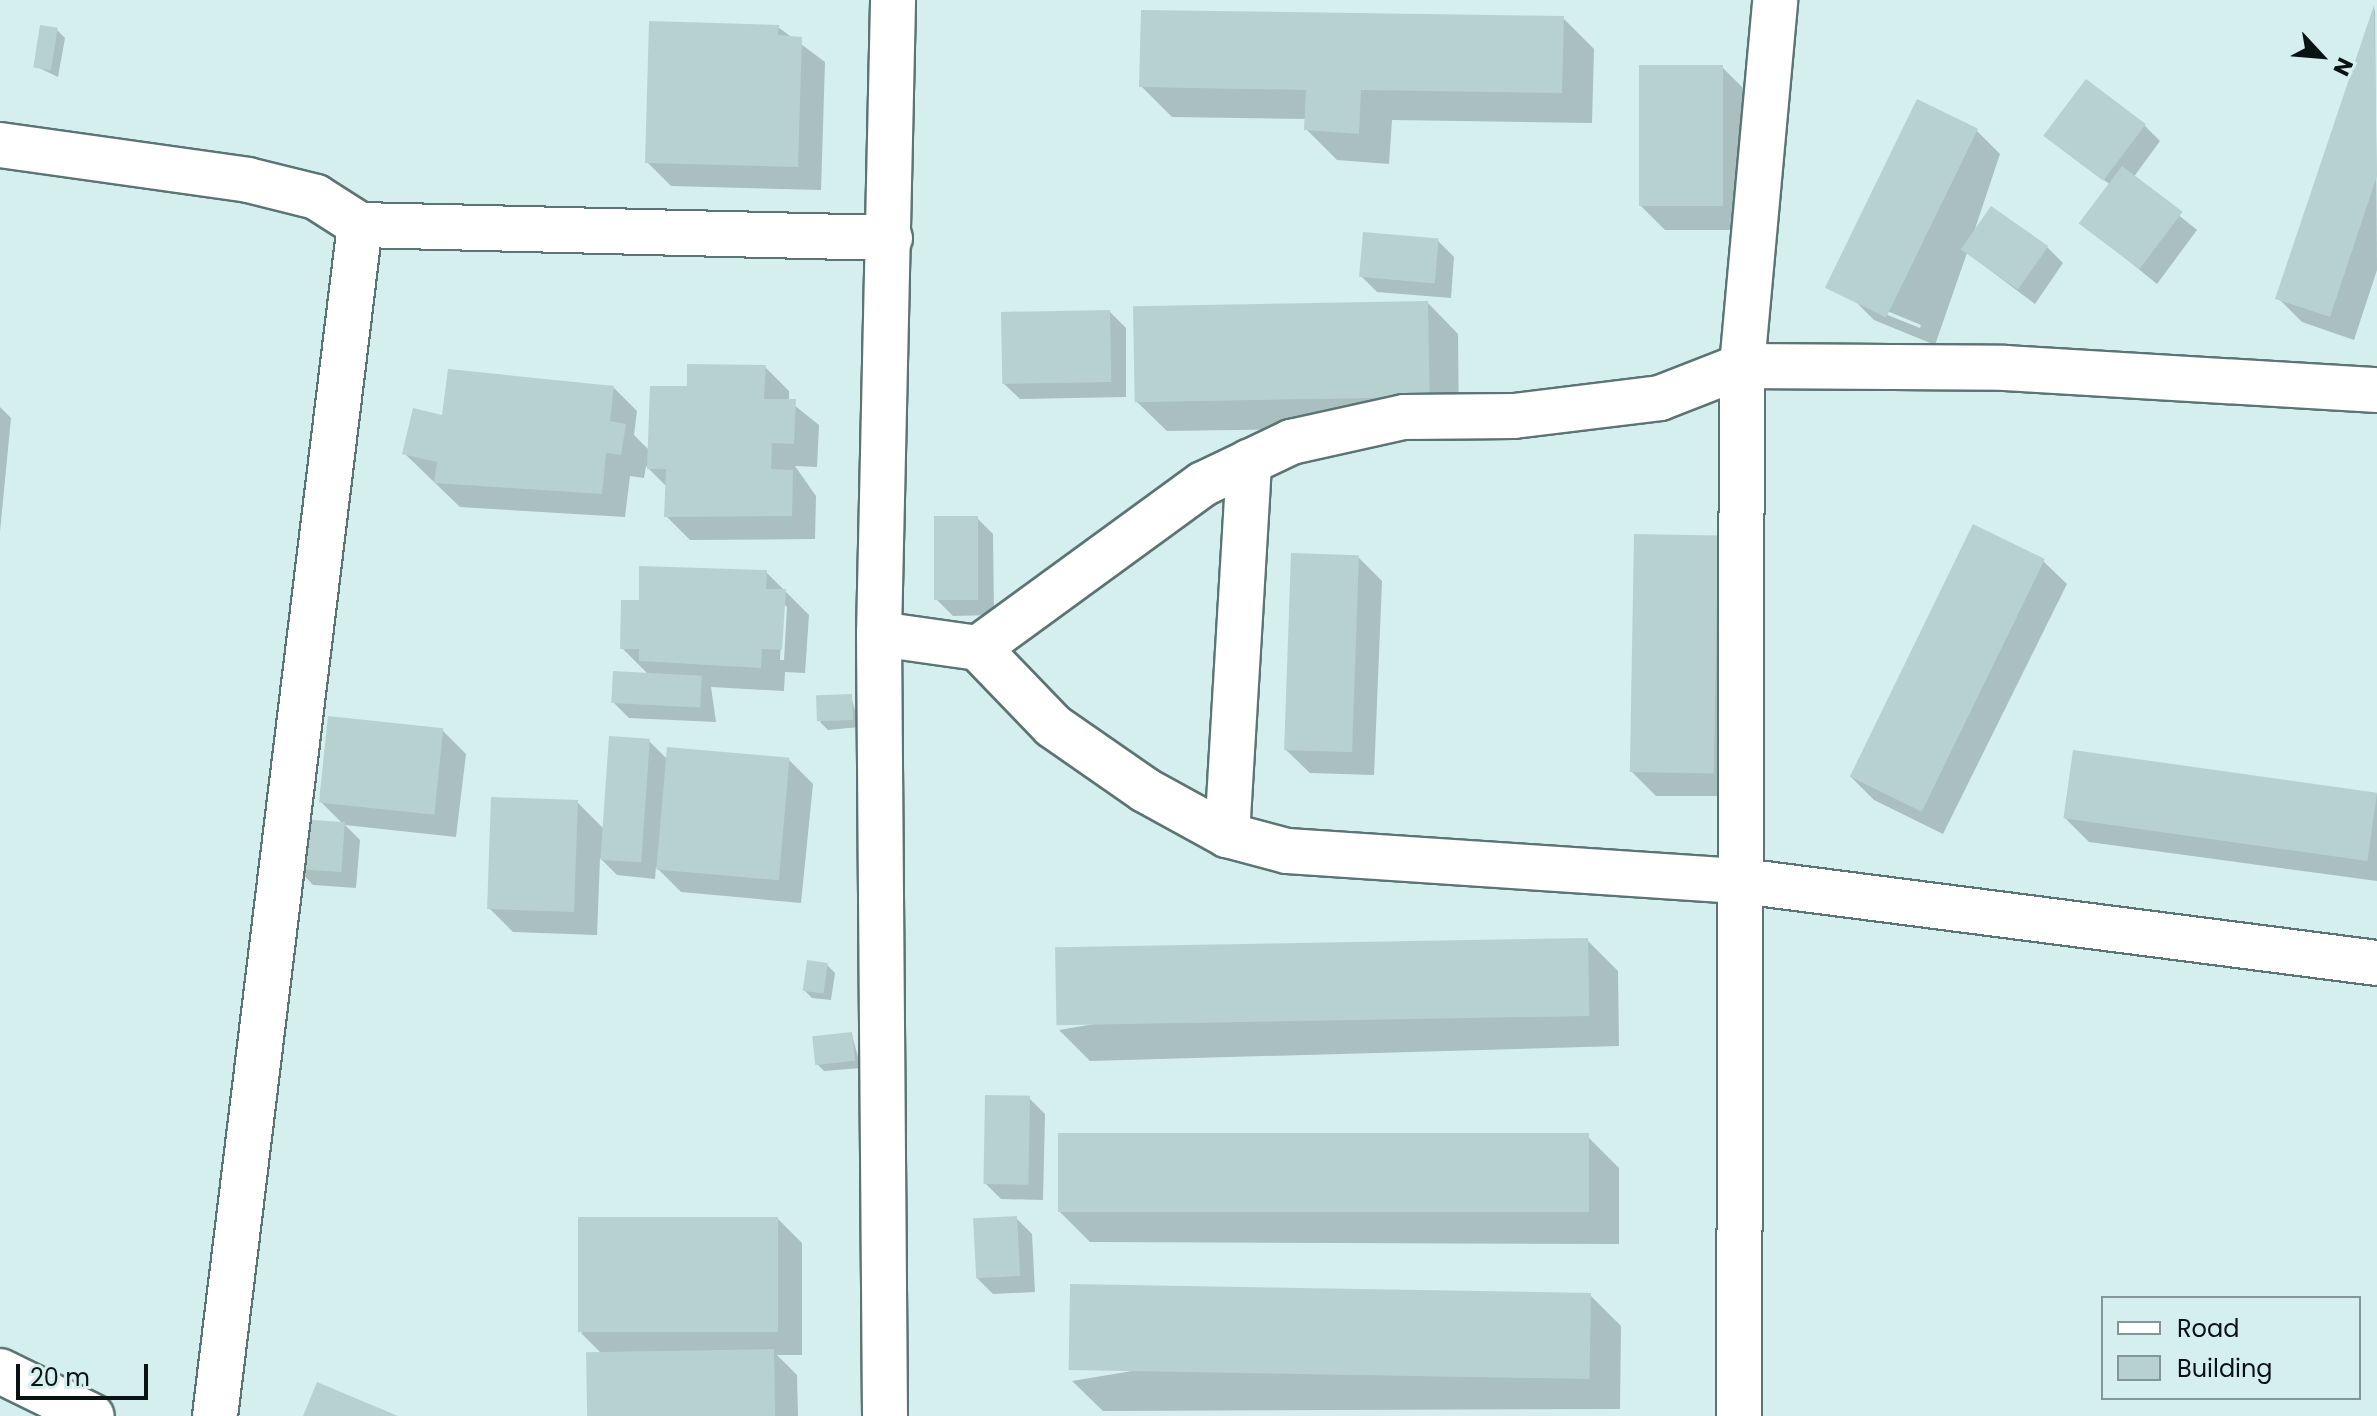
<!DOCTYPE html>
<style>
body{margin:0}
#map{position:relative;width:2377px;height:1416px;overflow:hidden;background:#d5efef;font-family:Poppins,sans-serif}
div>[style]{position:absolute}
.shadow>*{inset:0;background:#0003}
.building>*{inset:0;background:#b7d1d0;transform-origin:0 0}
.roads{filter:drop-shadow(2px 0 #5c7473) drop-shadow(-2px 0 #5c7473) drop-shadow(0 2px #5c7473) drop-shadow(0 -2px #5c7473)}
.street>*{height:44px;margin:-22px;padding:0 22px;transform-origin:22px;border-radius:22px;background:#fff}
.primary>*{height:44px;margin:-22px;padding:0 22px;transform-origin:22px;border-radius:22px;background:#fff}
span{translate:-50% -50%;white-space:nowrap;text-align:center;line-height:1.15;-webkit-text-stroke:8px #d5efef;paint-order:stroke}
.legend{position:absolute;left:2101px;top:1296px;width:260px;height:104px;box-sizing:border-box;background:#d5efef;border:2px solid #849797;margin:0;padding:10px 14px;list-style:none;font-size:24px;color:#0a1313}
.legend li{display:flex;align-items:center;gap:16px;height:40px}
.legend b{width:40px;border:2px solid #849797}
.north{position:absolute;left:2281px;top:16px;width:80px;height:80px;-webkit-text-stroke:6px #d5efef;paint-order:stroke;rotate:116deg;font-size:22px;font-weight:700;line-height:32px;text-align:center;color:#0a1313}
.north::after{content:'';display:block;margin:auto;width:28px;height:36px;background:#0a1313;clip-path:polygon(50% 0,100% 100%,50% 72%,0 100%)}
.scale{position:absolute;left:16px;top:1364px;width:132px;height:36px;box-sizing:border-box;border:4px solid #0a1313;border-top:0;padding-left:10px;font-size:24px;line-height:28px;white-space:nowrap;color:#0a1313;-webkit-text-stroke:6px #d5efef;paint-order:stroke}
</style>
<div id="map">
<div class="shadow">
<i style="clip-path:polygon(2375px 8px,2377px 270px,2354px 340px,2302px 322px,2278px 298px)"></i>
<i style="clip-path:polygon(1563px 18px,1594px 49px,1592px 123px,1392px 120px,1389px 164px,1337px 160px,1306px 129px,1306px 119px,1172px 117px,1141px 86px)"></i>
<i style="clip-path:polygon(778px 27px,825px 62px,821px 190px,671px 186px,647px 162px)"></i>
<i style="clip-path:polygon(57px 30px,65px 38px,58px 77px,35px 66px)"></i>
<i style="clip-path:polygon(1722px 67px,1746px 91px,1746px 230px,1665px 230px,1641px 206px)"></i>
<i style="clip-path:polygon(2144px 125px,2160px 141px,2133px 178px,2197px 230px,2157px 284px,2082px 223px,2112px 186px,2046px 136px)"></i>
<i style="clip-path:polygon(evenodd,1976px 130px,2000px 154px,1974px 232px,2047px 247px,2063px 263px,2035px 304px,1967px 253px,1935px 345px,1874px 320px,1850px 296px,1976px 130px,1875px 306px,1921px 325px,1920px 328px,1875px 310px,1875px 306px)"></i>
<i style="clip-path:polygon(1438px 241px,1454px 257px,1451px 298px,1377px 292px,1361px 276px)"></i>
<i style="clip-path:polygon(1428px 303px,1458px 334px,1459px 427px,1167px 431px,1136px 401px)"></i>
<i style="clip-path:polygon(1110px 312px,1126px 328px,1126px 397px,1020px 399px,1003px 383px)"></i>
<i style="clip-path:polygon(765px 367px,789px 391px,789px 401px,819px 425px,817px 467px,795px 466px,816px 496px,815px 539px,690px 540px,666px 516px,667px 487px,646px 466px,644px 478px,630px 476px,625px 517px,460px 507px,404px 453px,444px 417px,613px 387px,637px 411px,634px 435px,649px 450px,689px 388px)"></i>
<i style="clip-path:polygon(0 407px,11px 418px,0 532px)"></i>
<i style="clip-path:polygon(977px 518px,993px 534px,994px 615px,953px 616px,937px 600px)"></i>
<i style="clip-path:polygon(1717px 537px,1741px 561px,1738px 796px,1656px 796px,1632px 772px)"></i>
<i style="clip-path:polygon(1358px 557px,1382px 581px,1374px 775px,1310px 773px,1286px 750px)"></i>
<i style="clip-path:polygon(2043px 561px,2067px 584px,1943px 834px,1874px 800px,1850px 776px)"></i>
<i style="clip-path:polygon(evenodd,766px 572px,809px 615px,805px 673px,785px 672px,784px 691px,711px 687px,716px 722px,629px 718px,613px 702px,649px 675px,622px 648px,641px 602px,766px 572px,783px 603px,787px 607px,784px 660px,780px 660px,783px 603px)"></i>
<i style="clip-path:polygon(851px 697px,860px 727px,828px 730px,820px 722px)"></i>
<i style="clip-path:polygon(442px 730px,466px 754px,456px 837px,345px 825px,360px 840px,356px 888px,313px 885px,297px 868px,343px 824px,320px 801px)"></i>
<i style="clip-path:polygon(649px 741px,668px 760px,789px 760px,813px 784px,801px 903px,681px 892px,656px 867px,655px 879px,617px 875px,600px 858px,597px 935px,513px 932px,489px 908px,577px 802px,603px 828px)"></i>
<i style="clip-path:polygon(2377px 794px,2377px 881px,2089px 842px,2065px 818px)"></i>
<i style="clip-path:polygon(1587px 940px,1618px 971px,1619px 1046px,1090px 1061px,1059px 1030px)"></i>
<i style="clip-path:polygon(827px 965px,835px 973px,831px 1000px,812px 998px,804px 990px)"></i>
<i style="clip-path:polygon(852px 1035px,861px 1068px,824px 1071px,816px 1063px)"></i>
<i style="clip-path:polygon(1029px 1098px,1045px 1114px,1043px 1200px,1001px 1199px,985px 1183px)"></i>
<i style="clip-path:polygon(1588px 1137px,1619px 1168px,1619px 1244px,1090px 1242px,1059px 1211px)"></i>
<i style="clip-path:polygon(1016px 1218px,1032px 1234px,1035px 1292px,993px 1294px,977px 1278px)"></i>
<i style="clip-path:polygon(778px 1219px,802px 1243px,802px 1355px,777px 1355px,797px 1375px,798px 1416px,589px 1416px,602px 1354px,581px 1333px)"></i>
<i style="clip-path:polygon(1590px 1295px,1621px 1326px,1620px 1409px,1103px 1411px,1072px 1381px)"></i>
</div>
<div class="building">
<i style="clip-path:polygon(2374px 5px,2377px 176px,2330px 317px,2275px 299px)"></i>
<i style="clip-path:polygon(1141px 10px,1564px 16px,1562px 93px,1361px 90px,1359px 134px,1304px 130px,1306px 90px,1139px 87px)"></i>
<i style="clip-path:polygon(649px 21px,779px 25px,778px 35px,802px 37px,798px 167px,645px 163px)"></i>
<i style="left:40px;top:25px;width:18px;height:43px;rotate:9deg"></i>
<i style="left:1723px;top:65px;width:141px;height:84px;rotate:90deg"></i>
<i style="left:2086px;top:79px;width:75px;height:71px;rotate:37deg"></i>
<i style="left:1917px;top:99px;width:68px;height:210px;rotate:26deg"></i>
<i style="left:2122px;top:166px;width:76px;height:72px;rotate:37deg"></i>
<i style="left:1991px;top:206px;width:70px;height:53px;rotate:35deg"></i>
<i style="left:1363px;top:232px;width:76px;height:45px;rotate:5deg"></i>
<i style="left:1428px;top:301px;width:96px;height:295px;rotate:89deg"></i>
<i style="left:1110px;top:310px;width:72px;height:109px;rotate:89deg"></i>
<i style="clip-path:polygon(687px 364px,766px 365px,764px 399px,796px 399px,794px 444px,772px 443px,771px 469px,793px 470px,792px 516px,664px 517px,666px 469px,647px 469px,650px 386px,687px 386px)"></i>
<i style="clip-path:polygon(448px 369px,614px 386px,610px 421px,626px 424px,621px 455px,606px 453px,602px 494px,434px 483px,437px 462px,402px 454px,413px 408px,442px 415px)"></i>
<i style="left:934px;top:516px;width:44px;height:84px"></i>
<i style="left:1973px;top:524px;width:80px;height:281px;rotate:26deg"></i>
<i style="left:1634px;top:534px;width:84px;height:238px;rotate:1deg"></i>
<i style="left:1291px;top:553px;width:68px;height:197px;rotate:2deg"></i>
<i style="clip-path:polygon(639px 566px,767px 570px,766px 589px,786px 589px,782px 650px,762px 649px,761px 668px,639px 661px,639px 649px,620px 649px,621px 600px,639px 600px)"></i>
<i style="left:613px;top:671px;width:89px;height:32px;rotate:3deg"></i>
<i style="left:852px;top:694px;width:26px;height:36px;rotate:88deg"></i>
<i style="left:328px;top:716px;width:116px;height:87px;rotate:6deg"></i>
<i style="left:609px;top:736px;width:41px;height:124px;rotate:4deg"></i>
<i style="left:667px;top:747px;width:123px;height:123px;rotate:5deg"></i>
<i style="left:2073px;top:750px;width:307px;height:69px;rotate:8deg"></i>
<i style="left:491px;top:797px;width:87px;height:112px;rotate:2deg"></i>
<i style="left:299px;top:819px;width:46px;height:50px;rotate:4deg"></i>
<i style="left:1588px;top:938px;width:78px;height:533px;rotate:89deg"></i>
<i style="left:807px;top:960px;width:21px;height:31px;rotate:8deg"></i>
<i style="left:852px;top:1032px;width:29px;height:40px;rotate:84deg"></i>
<i style="left:985px;top:1095px;width:45px;height:89px;rotate:1deg"></i>
<i style="left:1058px;top:1133px;width:531px;height:79px"></i>
<i style="left:1017px;top:1216px;width:60px;height:44px;rotate:87deg"></i>
<i style="left:778px;top:1217px;width:115px;height:200px;rotate:90deg"></i>
<i style="left:1591px;top:1293px;width:86px;height:521px;rotate:91deg"></i>
<i style="left:774px;top:1349px;width:67px;height:188px;rotate:89deg"></i>
<i style="clip-path:polygon(317px 1382px,398px 1416px,303px 1416px)"></i>
</div>
<div class="roads">
<div class="street">
<i style="left:0;top:145px;width:250px;rotate:8deg"></i>
<i style="left:248px;top:180px;width:70px;rotate:14deg"></i>
<i style="left:316px;top:197px;width:52px;rotate:32.5deg"></i>
<i style="left:879px;top:634px;width:100px;rotate:8deg"></i>
<i style="left:978px;top:648px;width:108px;rotate:46.1deg"></i>
<i style="left:1053px;top:726px;width:112px;rotate:34.8deg"></i>
<i style="left:1145px;top:790px;width:94px;rotate:28.8deg"></i>
<i style="left:1227px;top:835px;width:62px;rotate:14.9deg"></i>
<i style="left:1287px;top:851px;width:456px;rotate:3.8deg"></i>
<i style="left:1742px;top:881px;width:640px;rotate:7.36deg"></i>
<i style="left:978px;top:648px;width:278px;rotate:-36.1deg"></i>
<i style="left:1203px;top:484px;width:98px;rotate:-25.5deg"></i>
<i style="left:1291px;top:442px;width:116px;rotate:-12.5deg"></i>
<i style="left:1404px;top:417px;width:110px;rotate:-0.5deg"></i>
<i style="left:1514px;top:416px;width:147px;rotate:-7deg"></i>
<i style="left:1660px;top:398px;width:88px;rotate:-21.3deg"></i>
<i style="left:1742px;top:366px;width:263px;rotate:0.4deg"></i>
<i style="left:2005px;top:368px;width:373px;rotate:3.4deg"></i>
<i style="left:1227px;top:835px;width:374px;rotate:-86.6deg"></i>
<i style="left:0;top:1371px;width:102px;rotate:26.1deg"></i>
<i style="left:215px;top:1416px;width:1200px;rotate:-83.06deg"></i>
<i style="left:360px;top:225px;width:530px;rotate:1.41deg"></i>
<i style="left:1739px;top:1416px;width:1050px;rotate:-89.84deg"></i>
<i style="left:1742px;top:366px;width:367px;rotate:-84.8deg"></i>
</div>
<div class="primary">
<i style="left:885px;top:1416px;width:782px;rotate:-90.44deg"></i>
<i style="left:879px;top:634px;width:634px;rotate:-88.73deg"></i>
</div>
</div>
<ul class="legend">
<li><b style="height:10px;background:#fff"></b>Road</li>
<li><b style="height:22px;background:#b7d1d0"></b>Building</li>
</ul>
<div class="north">N</div>
<div class="scale">20 m</div>
</div>
